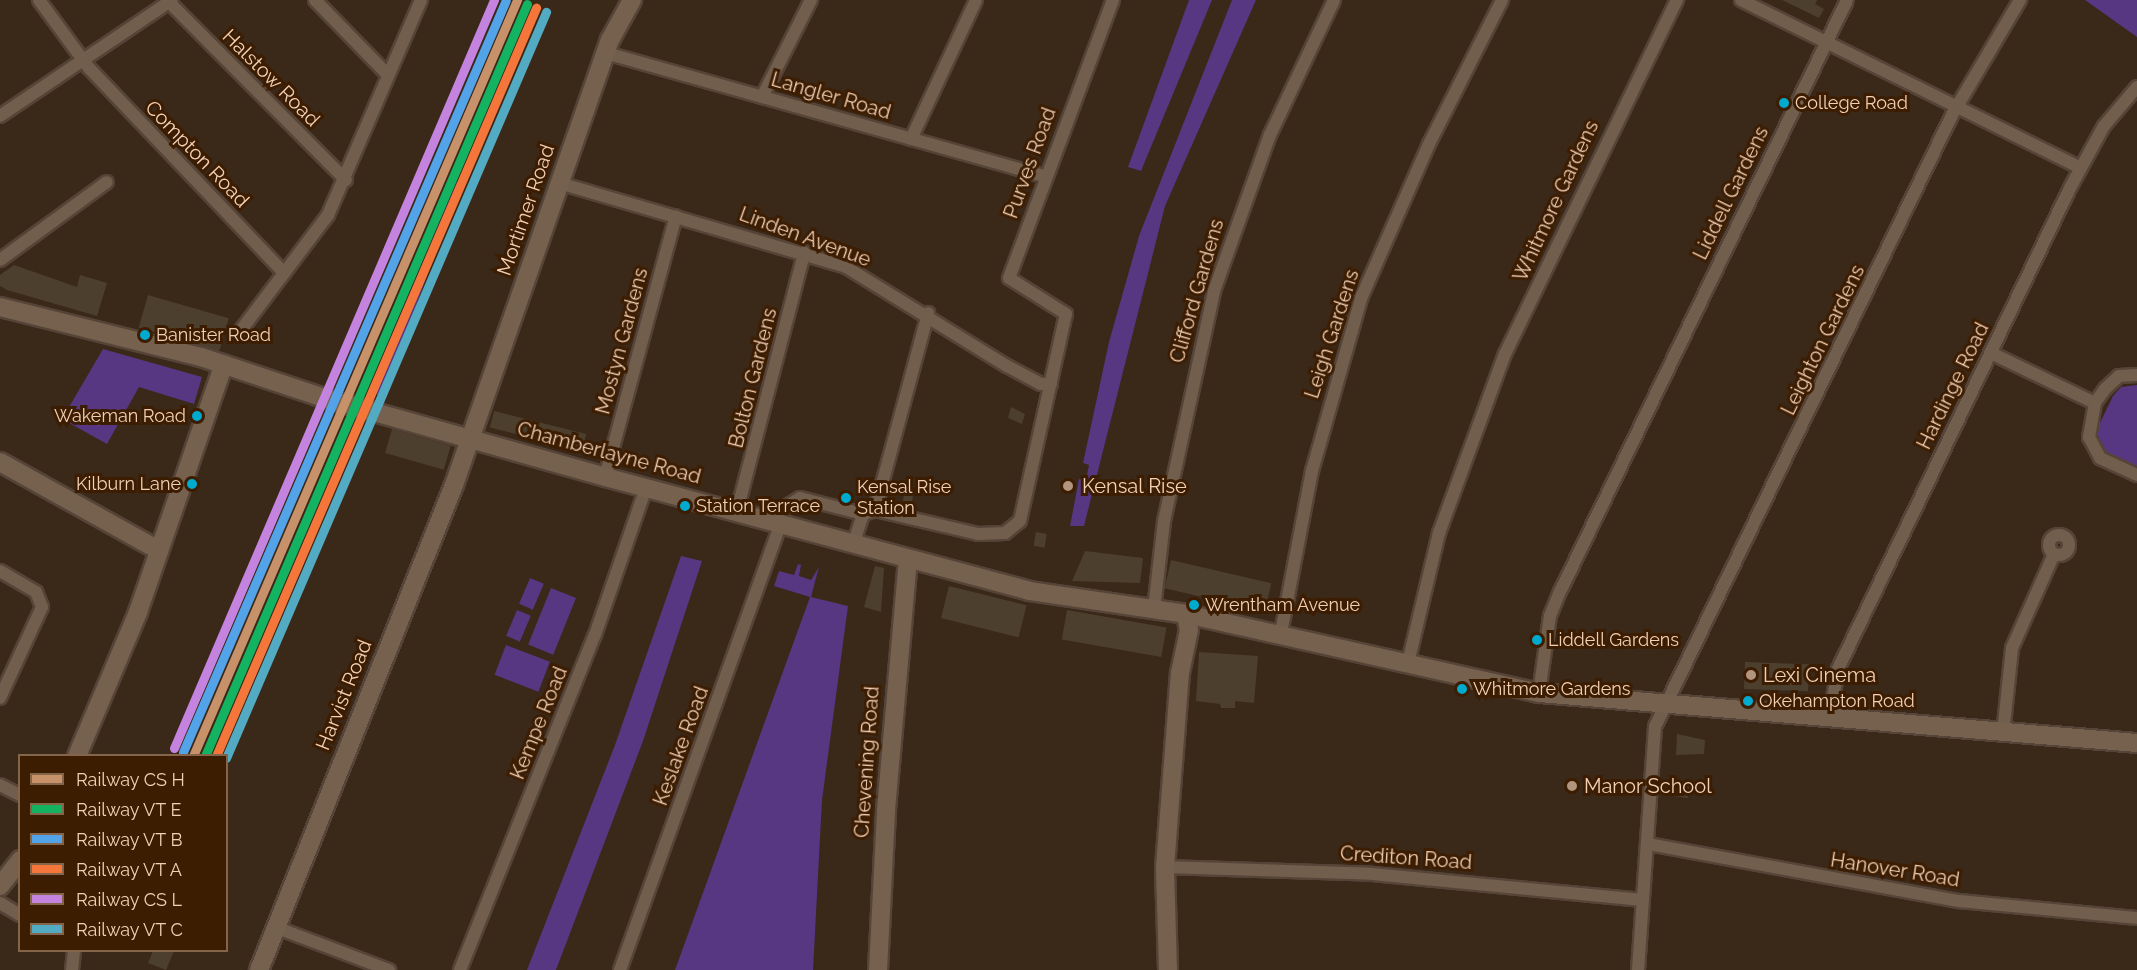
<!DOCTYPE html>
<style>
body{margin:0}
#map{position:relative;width:2137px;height:970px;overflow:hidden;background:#3a2819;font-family:Raleway,sans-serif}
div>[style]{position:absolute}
.green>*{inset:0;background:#573682;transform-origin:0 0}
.building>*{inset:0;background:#4d3f2d;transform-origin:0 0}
.roads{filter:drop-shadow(2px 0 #554437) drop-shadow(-2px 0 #554437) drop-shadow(0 2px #554437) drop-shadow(0 -2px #554437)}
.street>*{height:12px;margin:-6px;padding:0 6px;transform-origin:6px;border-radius:6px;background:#725e4c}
.street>.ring{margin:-6px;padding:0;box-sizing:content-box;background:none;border:12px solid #725e4c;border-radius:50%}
.secondary>*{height:18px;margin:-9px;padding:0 9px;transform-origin:9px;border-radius:9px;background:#76604e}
.rail-1>*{height:9px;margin:-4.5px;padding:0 4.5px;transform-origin:4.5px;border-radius:4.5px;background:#c7916a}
.rail-2>*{height:9px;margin:-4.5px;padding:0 4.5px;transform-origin:4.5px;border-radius:4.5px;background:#13b361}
.rail-3>*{height:9px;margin:-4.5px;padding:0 4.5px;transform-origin:4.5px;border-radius:4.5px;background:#53a3e8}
.rail-4>*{height:9px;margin:-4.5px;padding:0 4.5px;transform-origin:4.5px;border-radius:4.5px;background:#f5763a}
.rail-5>*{height:9px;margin:-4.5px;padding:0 4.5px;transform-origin:4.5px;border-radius:4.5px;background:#c483df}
.rail-6>*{height:9px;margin:-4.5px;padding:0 4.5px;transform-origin:4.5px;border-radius:4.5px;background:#53aac3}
.dots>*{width:16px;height:16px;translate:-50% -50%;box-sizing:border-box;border:3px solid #3c1d01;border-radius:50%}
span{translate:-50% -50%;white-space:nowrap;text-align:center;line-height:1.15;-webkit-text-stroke:6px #3c1d01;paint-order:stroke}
.bus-label{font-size:18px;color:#f2d0b6}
.left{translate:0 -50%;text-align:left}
.right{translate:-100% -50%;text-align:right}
.street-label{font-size:20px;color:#f2d0b6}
.poi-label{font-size:20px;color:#f2d0b6}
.legend{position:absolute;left:18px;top:754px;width:210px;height:198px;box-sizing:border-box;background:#3c1d01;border:2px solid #856549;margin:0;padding:8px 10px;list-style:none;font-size:18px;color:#f2d0b6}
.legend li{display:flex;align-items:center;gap:12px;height:30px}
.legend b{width:30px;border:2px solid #856549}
</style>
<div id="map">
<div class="green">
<i style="clip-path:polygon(1189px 0,1212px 0,1141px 171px,1128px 167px)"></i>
<i style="clip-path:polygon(1232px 0,1256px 0,1165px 206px,1084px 526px,1070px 526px,1079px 479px,1086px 480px,1089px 465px,1083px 463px,1109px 342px,1139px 236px)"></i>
<i style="clip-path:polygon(2085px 0,2137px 0,2137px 37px)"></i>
<i style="clip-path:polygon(457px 182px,461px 183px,383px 396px,368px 392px)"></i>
<i style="clip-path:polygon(103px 349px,202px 377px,194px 404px,139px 387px,107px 444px,62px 419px)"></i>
<i style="clip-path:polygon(2137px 385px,2137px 468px,2105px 452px,2096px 431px,2113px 396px,2121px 387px)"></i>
<i style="clip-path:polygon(681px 556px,702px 561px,643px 741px,556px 970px,527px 970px,615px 745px)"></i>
<i style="clip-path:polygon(798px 564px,801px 565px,799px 576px,811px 580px,819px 567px,811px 597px,848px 606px,822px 800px,813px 970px,675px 970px,810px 597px,774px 586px,779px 571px,794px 575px)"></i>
<i style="left:530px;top:578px;width:15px;height:28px;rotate:23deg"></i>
<i style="left:551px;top:588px;width:27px;height:61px;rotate:22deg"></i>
<i style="left:517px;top:610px;width:15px;height:28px;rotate:23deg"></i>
<i style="left:506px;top:645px;width:47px;height:32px;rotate:21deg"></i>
</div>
<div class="building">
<i style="clip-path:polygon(1782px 0,1817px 0,1815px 4px,1824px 9px,1819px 18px)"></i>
<i style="clip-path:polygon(14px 265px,77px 287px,80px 275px,107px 283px,97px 316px,7px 290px,0 286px,0 275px)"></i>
<i style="left:148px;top:295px;width:84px;height:34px;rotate:16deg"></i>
<i style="clip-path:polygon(1011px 407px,1025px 414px,1022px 424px,1008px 418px)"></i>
<i style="left:494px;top:411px;width:95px;height:17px;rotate:14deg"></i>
<i style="left:392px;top:429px;width:61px;height:25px;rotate:16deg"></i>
<i style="left:906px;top:487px;width:9px;height:22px;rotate:13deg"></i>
<i style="left:1036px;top:532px;width:11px;height:14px;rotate:10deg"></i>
<i style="clip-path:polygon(1085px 551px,1143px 558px,1140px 583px,1072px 581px)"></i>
<i style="left:1171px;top:560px;width:103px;height:29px;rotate:13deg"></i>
<i style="clip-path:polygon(875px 566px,884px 568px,881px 612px,864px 607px)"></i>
<i style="left:949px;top:586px;width:80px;height:33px;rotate:14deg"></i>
<i style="left:1067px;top:610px;width:101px;height:30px;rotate:10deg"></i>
<i style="clip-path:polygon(1199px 652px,1258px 656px,1254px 703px,1235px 701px,1235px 708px,1221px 708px,1220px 704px,1196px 701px)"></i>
<i style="left:1745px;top:662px;width:64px;height:27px;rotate:2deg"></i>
<i style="clip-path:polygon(1677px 734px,1705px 740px,1704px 754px,1676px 755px)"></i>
<i style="clip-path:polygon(1673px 786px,1690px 787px,1688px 798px,1673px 796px)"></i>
<i style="clip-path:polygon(153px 951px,174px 951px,166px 970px,148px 963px)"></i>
</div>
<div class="roads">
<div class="street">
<i style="left:39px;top:0;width:84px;rotate:53.7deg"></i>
<i style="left:89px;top:68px;width:283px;rotate:46.4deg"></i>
<i style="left:315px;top:0;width:105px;rotate:45.8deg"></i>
<i style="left:1741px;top:0;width:379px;rotate:26.3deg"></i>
<i style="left:169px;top:2px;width:251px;rotate:45.2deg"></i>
<i style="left:606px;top:53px;width:456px;rotate:15.7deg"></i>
<i style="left:762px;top:97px;width:109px;rotate:-63.2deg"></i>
<i style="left:0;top:116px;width:207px;rotate:-34deg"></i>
<i style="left:911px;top:139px;width:153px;rotate:-64.9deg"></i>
<i style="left:559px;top:183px;width:299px;rotate:16.3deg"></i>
<i style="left:846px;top:267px;width:189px;rotate:31.6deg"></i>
<i style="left:1007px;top:366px;width:38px;rotate:28deg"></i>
<i style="left:1041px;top:384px;width:10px"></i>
<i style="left:0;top:260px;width:132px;rotate:-36.1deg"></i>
<i style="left:241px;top:330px;width:144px;rotate:-52.9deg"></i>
<i style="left:328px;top:215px;width:234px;rotate:-66.6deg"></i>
<i style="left:1991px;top:353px;width:115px;rotate:25.7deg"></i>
<i style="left:2137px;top:375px;width:18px;rotate:177deg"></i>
<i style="left:2119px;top:376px;width:19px;rotate:137deg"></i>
<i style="left:2105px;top:389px;width:17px;rotate:126deg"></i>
<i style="left:2095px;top:403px;width:35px;rotate:100deg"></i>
<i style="left:2089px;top:437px;width:24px;rotate:62deg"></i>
<i style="left:2100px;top:458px;width:41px;rotate:24.7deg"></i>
<i style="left:605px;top:477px;width:270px;rotate:-74.8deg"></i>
<i style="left:875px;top:510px;width:204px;rotate:-74.9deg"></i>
<i style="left:737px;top:511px;width:267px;rotate:-75.4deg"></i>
<i style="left:773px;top:521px;width:9px;rotate:-69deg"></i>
<i style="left:776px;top:513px;width:28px;rotate:-32deg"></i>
<i style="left:800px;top:498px;width:65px;rotate:14.3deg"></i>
<i style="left:863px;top:514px;width:13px;rotate:-18deg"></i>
<i style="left:875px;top:510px;width:106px;rotate:13.1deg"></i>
<i style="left:978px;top:534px;width:27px;rotate:-2deg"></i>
<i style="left:1005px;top:533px;width:19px;rotate:-39deg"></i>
<i style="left:1020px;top:521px;width:212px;rotate:-77.5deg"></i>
<i style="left:1066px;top:314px;width:67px;rotate:-147.7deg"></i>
<i style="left:1009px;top:278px;width:297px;rotate:-69.5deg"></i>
<i class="ring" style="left:2049px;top:535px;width:8px;height:8px"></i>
<i style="left:854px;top:542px;width:29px;rotate:-72deg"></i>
<i style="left:0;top:571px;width:42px;rotate:30.3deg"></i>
<i style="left:36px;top:592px;width:16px;rotate:68deg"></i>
<i style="left:42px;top:607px;width:100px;rotate:114.8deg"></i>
<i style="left:1154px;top:609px;width:89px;rotate:-83.5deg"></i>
<i style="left:1164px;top:521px;width:235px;rotate:-77.7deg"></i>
<i style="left:1214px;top:291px;width:166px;rotate:-70.3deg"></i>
<i style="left:1270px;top:135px;width:149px;rotate:-64.6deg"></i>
<i style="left:1281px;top:633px;width:165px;rotate:-79.2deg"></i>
<i style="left:1312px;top:471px;width:182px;rotate:-74.1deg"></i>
<i style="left:1362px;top:296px;width:166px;rotate:-66.2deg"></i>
<i style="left:1429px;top:144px;width:161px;rotate:-63.1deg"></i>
<i style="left:1408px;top:663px;width:134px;rotate:-76.6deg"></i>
<i style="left:1439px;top:533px;width:191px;rotate:-69.8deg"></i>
<i style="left:1505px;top:354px;width:394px;rotate:-64.1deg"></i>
<i style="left:1539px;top:693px;width:78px;rotate:-81.9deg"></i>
<i style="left:1550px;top:616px;width:24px;rotate:-68deg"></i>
<i style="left:1559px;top:594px;width:660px;rotate:-64.13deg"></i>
<i style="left:1830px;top:715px;width:47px;rotate:-80.1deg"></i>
<i style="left:1838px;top:669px;width:534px;rotate:-64.25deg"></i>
<i style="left:2070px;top:188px;width:71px;rotate:-61.3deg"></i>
<i style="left:2104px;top:126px;width:51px;rotate:-49.8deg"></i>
<i style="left:2003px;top:734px;width:86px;rotate:-84deg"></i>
<i style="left:2012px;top:648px;width:103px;rotate:-65.9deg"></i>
<i style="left:0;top:785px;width:22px;rotate:27deg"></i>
<i style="left:1648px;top:844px;width:317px;rotate:10.4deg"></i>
<i style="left:1960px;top:901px;width:178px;rotate:5.5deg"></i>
<i style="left:1165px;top:867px;width:207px;rotate:1.9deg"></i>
<i style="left:1372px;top:874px;width:272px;rotate:5.5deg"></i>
<i style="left:0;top:903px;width:23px;rotate:31deg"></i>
<i style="left:275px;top:927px;width:122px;rotate:20.7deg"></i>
<i style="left:72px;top:970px;width:20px;rotate:-84deg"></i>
<i style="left:460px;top:970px;width:361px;rotate:-68.1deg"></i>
<i style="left:595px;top:635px;width:156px;rotate:-70.9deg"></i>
<i style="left:620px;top:970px;width:464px;rotate:-70.2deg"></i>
<i style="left:1638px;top:970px;width:244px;rotate:-86deg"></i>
<i style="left:1655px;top:727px;width:680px;rotate:-64.11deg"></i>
<i style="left:1952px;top:115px;width:134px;rotate:-59.4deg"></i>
</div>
<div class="secondary">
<i style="left:0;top:307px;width:207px;rotate:14deg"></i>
<i style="left:201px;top:357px;width:126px;rotate:18.4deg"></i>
<i style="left:321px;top:397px;width:295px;rotate:15.7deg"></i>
<i style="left:605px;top:477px;width:439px;rotate:15deg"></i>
<i style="left:1029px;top:591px;width:159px;rotate:8.3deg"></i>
<i style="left:1186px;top:614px;width:362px;rotate:12.6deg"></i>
<i style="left:1539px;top:693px;width:600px;rotate:4.78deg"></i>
<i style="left:0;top:462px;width:179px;rotate:29.1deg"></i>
<i style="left:77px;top:756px;width:156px;rotate:-67deg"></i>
<i style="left:138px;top:612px;width:262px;rotate:-70.9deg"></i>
<i style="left:0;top:886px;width:33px;rotate:-52deg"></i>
<i style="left:259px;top:970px;width:523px;rotate:-68.1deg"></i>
<i style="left:454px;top:485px;width:472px;rotate:-70.7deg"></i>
<i style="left:610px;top:40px;width:46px;rotate:-61.2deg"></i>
<i style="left:878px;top:970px;width:160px;rotate:-87.1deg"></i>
<i style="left:886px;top:810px;width:252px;rotate:-85deg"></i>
<i style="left:1168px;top:970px;width:103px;rotate:-91.7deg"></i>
<i style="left:1165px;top:867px;width:195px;rotate:-85.6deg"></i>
<i style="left:1180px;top:673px;width:44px;rotate:-78.2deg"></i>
<i style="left:1189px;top:630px;width:16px;rotate:-101deg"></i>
</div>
</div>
<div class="rail-1">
<i style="left:193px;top:756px;width:823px;rotate:-66.8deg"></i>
</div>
<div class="rail-2">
<i style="left:205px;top:756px;width:818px;rotate:-66.82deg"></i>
</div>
<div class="rail-3">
<i style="left:183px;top:752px;width:818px;rotate:-66.76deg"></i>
</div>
<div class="rail-4">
<i style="left:216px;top:756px;width:814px;rotate:-66.84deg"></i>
</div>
<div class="rail-5">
<i style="left:174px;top:748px;width:814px;rotate:-66.84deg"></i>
</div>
<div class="rail-6">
<i style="left:226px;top:758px;width:812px;rotate:-66.78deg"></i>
</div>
<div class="dots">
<i style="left:1784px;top:103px;background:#00a9ce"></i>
<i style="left:145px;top:335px;background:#00a9ce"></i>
<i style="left:197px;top:416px;background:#00a9ce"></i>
<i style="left:192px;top:484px;background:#00a9ce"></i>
<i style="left:1068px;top:486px;background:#b2957f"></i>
<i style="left:846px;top:498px;background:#00a9ce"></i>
<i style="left:685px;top:506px;background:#00a9ce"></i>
<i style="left:1194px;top:605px;background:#00a9ce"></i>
<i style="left:1537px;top:640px;background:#00a9ce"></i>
<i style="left:1751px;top:675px;background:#b2957f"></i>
<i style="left:1462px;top:689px;background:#00a9ce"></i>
<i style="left:1748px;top:701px;background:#00a9ce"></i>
<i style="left:1572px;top:786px;background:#b2957f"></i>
</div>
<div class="bus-label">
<span class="left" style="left:1795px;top:103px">College Road</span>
<span class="left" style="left:156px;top:335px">Banister Road</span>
<span class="right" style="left:186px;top:416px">Wakeman Road</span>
<span class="right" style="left:181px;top:484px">Kilburn Lane</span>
<span class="left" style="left:857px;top:498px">Kensal Rise<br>Station</span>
<span class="left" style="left:696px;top:506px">Station Terrace</span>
<span class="left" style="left:1205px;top:605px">Wrentham Avenue</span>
<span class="left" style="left:1548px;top:640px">Liddell Gardens</span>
<span class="left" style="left:1473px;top:689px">Whitmore Gardens</span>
<span class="left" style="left:1759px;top:701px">Okehampton Road</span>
</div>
<div class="street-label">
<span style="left:271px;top:78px;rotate:45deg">Halstow Road</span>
<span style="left:831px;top:96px;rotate:16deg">Langler Road</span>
<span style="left:197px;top:154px;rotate:46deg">Compton Road</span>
<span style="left:1030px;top:163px;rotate:-70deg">Purves Road</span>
<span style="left:1731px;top:193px;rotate:-64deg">Liddell Gardens</span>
<span style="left:1556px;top:201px;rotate:-65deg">Whitmore Gardens</span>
<span style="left:526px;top:210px;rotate:-71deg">Mortimer Road</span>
<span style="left:805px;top:237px;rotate:20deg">Linden Avenue</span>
<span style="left:1197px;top:291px;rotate:-74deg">Clifford Gardens</span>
<span style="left:1332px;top:334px;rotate:-72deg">Leigh Gardens</span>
<span style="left:1823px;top:340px;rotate:-64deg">Leighton Gardens</span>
<span style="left:622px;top:341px;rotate:-75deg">Mostyn Gardens</span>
<span style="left:753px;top:378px;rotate:-76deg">Bolton Gardens</span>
<span style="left:1953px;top:386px;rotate:-64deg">Hardinge Road</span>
<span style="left:609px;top:453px;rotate:15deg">Chamberlayne Road</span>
<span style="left:344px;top:695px;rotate:-68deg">Harvist Road</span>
<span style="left:539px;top:723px;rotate:-68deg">Kempe Road</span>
<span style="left:681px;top:746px;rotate:-70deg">Keslake Road</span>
<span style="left:867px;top:762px;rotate:-86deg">Chevening Road</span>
<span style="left:1406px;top:858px;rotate:4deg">Crediton Road</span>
<span style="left:1895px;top:870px;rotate:9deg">Hanover Road</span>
</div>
<div class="poi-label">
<span class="left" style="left:1082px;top:486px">Kensal Rise</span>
<span class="left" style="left:1763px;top:675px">Lexi Cinema</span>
<span class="left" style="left:1584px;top:786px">Manor School</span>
</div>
<ul class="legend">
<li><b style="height:8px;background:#c7916a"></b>Railway CS H</li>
<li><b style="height:8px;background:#13b361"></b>Railway VT E</li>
<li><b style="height:8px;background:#53a3e8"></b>Railway VT B</li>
<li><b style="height:8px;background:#f5763a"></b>Railway VT A</li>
<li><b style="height:8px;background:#c483df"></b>Railway CS L</li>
<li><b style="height:8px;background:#53aac3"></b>Railway VT C</li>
</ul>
</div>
